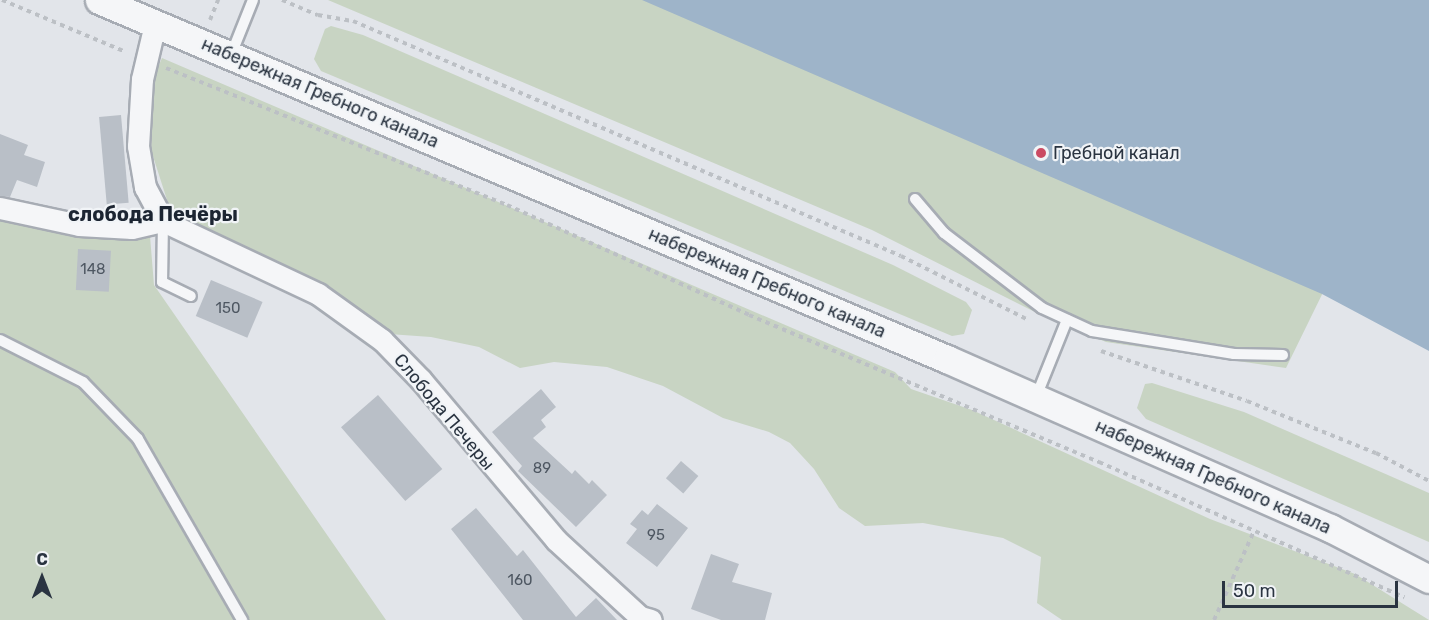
<!DOCTYPE html>
<meta charset="utf-8">
<style>
body{margin:0}
#map{position:relative;width:1429px;height:620px;overflow:hidden;background:#e2e5ea;font-family:Rubik,sans-serif}
div>[style]{position:absolute}
.green>*{inset:0;background:#c8d4c3}
.water>*{inset:0;background:#9eb4c9}
.building>*{inset:0;background:#b9bfc7;transform-origin:0 0}
.path>*{height:4px;margin-top:-2px;transform-origin:0;background:repeating-linear-gradient(90deg,#bcc0c5 0 4.5px,transparent 0 9px)}
.roads{filter:drop-shadow(2px 0 #a7acb4) drop-shadow(-2px 0 #a7acb4) drop-shadow(0 2px #a7acb4) drop-shadow(0 -2px #a7acb4)}
.service>*{height:10px;margin:-5px;padding:0 5px;transform-origin:5px;border-radius:5px;background:#f5f6f8}
.minor>*{height:21px;margin:-10.5px;padding:0 10.5px;transform-origin:10.5px;border-radius:10.5px;background:#f5f6f8}
.tertiary>*{height:27px;margin:-13.5px;padding:0 13.5px;transform-origin:13.5px;border-radius:13.5px;background:#f5f6f8}
.dots>*{width:16px;height:16px;translate:-50% -50%;box-sizing:border-box;border:3px solid #f1f4f7;border-radius:50%}
span{translate:-50% -50%;white-space:nowrap;text-align:center;line-height:1.15;-webkit-text-stroke:4.5px #f1f4f7;paint-order:stroke}
.number-label{font-size:15px;color:#4e5762}
.number-label span{-webkit-text-stroke-width:0}
.street-label{font-size:18px;color:#2a3441}
.poi-label{font-size:18px;color:#2a3441}
.left{translate:0 -50%;text-align:left}
.neighbourhood-label{font-size:20px;color:#1c2532;font-weight:700}
.north{position:absolute;left:12px;top:548px;width:60px;height:60px;-webkit-text-stroke:4px #f1f4f7;paint-order:stroke;rotate:0deg;font-size:16px;font-weight:700;line-height:24px;text-align:center;color:#2a3441}
.north::after{content:'';display:block;margin:auto;width:21px;height:27px;background:#2a3441;clip-path:polygon(50% 0,100% 100%,50% 72%,0 100%)}
.scale{position:absolute;left:1222px;top:581px;width:176px;height:27px;box-sizing:border-box;border:3px solid #2a3441;border-top:0;padding-left:8px;font-size:18px;line-height:21px;white-space:nowrap;color:#2a3441;-webkit-text-stroke:4px #f1f4f7;paint-order:stroke}
</style>
<div id="map">
<div class="green">
<i style="clip-path:polygon(328px 0,1429px 0,1429px 76px,1286px 368px,1106px 342px,1037px 313px,872px 230px)"></i>
<i style="clip-path:polygon(331px 26px,363px 35px,893px 265px,966px 302px,972px 310px,964px 334px,952px 336px,321px 71px,314px 59px,325px 29px)"></i>
<i style="clip-path:polygon(162px 58px,895px 372px,911px 389px,972px 410px,1210px 519px,1355px 574px,1429px 620px,1062px 620px,1037px 603px,1041px 557px,1003px 538px,923px 523px,865px 526px,839px 508px,814px 469px,790px 443px,769px 432px,723px 418px,663px 386px,607px 367px,554px 362px,520px 368px,479px 347px,431px 337px,389px 334px,181px 223px,168px 203px,151px 150px,153px 79px)"></i>
<i style="clip-path:polygon(0 217px,71px 234px,150px 236px,154px 285px,386px 620px,0 620px)"></i>
<i style="clip-path:polygon(1152px 383px,1244px 412px,1429px 493px,1429px 542px,1146px 419px,1137px 408px,1145px 384px)"></i>
</div>
<div class="water">
<i style="clip-path:polygon(642px 0,1429px 0,1429px 351px,1322px 294px)"></i>
</div>
<div class="building">
<i style="left:121px;top:115px;width:88px;height:22px;rotate:85deg"></i>
<i style="clip-path:polygon(0 134px,28px 145px,24px 155px,45px 162px,37px 187px,17px 180px,10px 197px,0 196px)"></i>
<i style="left:78px;top:249px;width:33px;height:41px;rotate:3deg"></i>
<i style="left:211px;top:280px;width:56px;height:39px;rotate:23deg"></i>
<i style="clip-path:polygon(541px 389px,556px 407px,541px 420px,546px 427px,533px 438px,572px 474px,575px 470px,589px 484px,592px 480px,607px 495px,576px 527px,518px 471px,522px 466px,492px 432px)"></i>
<i style="left:378px;top:395px;width:98px;height:49px;rotate:49deg"></i>
<i style="left:681px;top:461px;width:23px;height:23px;rotate:41deg"></i>
<i style="clip-path:polygon(657px 504px,688px 528px,657px 567px,626px 543px,637px 529px,630px 524px,642px 510px,648px 515px)"></i>
<i style="clip-path:polygon(476px 508px,517px 556px,523px 550px,576px 617px,596px 598px,617px 620px,523px 620px,451px 529px)"></i>
<i style="clip-path:polygon(711px 554px,739px 564px,732px 582px,772px 593px,765px 620px,721px 620px,691px 609px)"></i>
</div>
<div class="path">
<i style="left:2px;top:0;width:134px;rotate:22.8deg"></i>
<i style="left:282px;top:0;width:39px;rotate:23deg"></i>
<i style="left:318px;top:15px;width:36px;rotate:10deg"></i>
<i style="left:353px;top:21px;width:596px;rotate:23.21deg"></i>
<i style="left:901px;top:256px;width:142px;rotate:26.7deg"></i>
<i style="left:210px;top:20px;width:22px;rotate:-68deg"></i>
<i style="left:166px;top:68px;width:367px;rotate:21.9deg"></i>
<i style="left:507px;top:205px;width:266px;rotate:24.4deg"></i>
<i style="left:749px;top:315px;width:380px;rotate:22.8deg"></i>
<i style="left:1099px;top:462px;width:334px;rotate:23.9deg"></i>
<i style="left:1101px;top:351px;width:154px;rotate:18.9deg"></i>
<i style="left:1247px;top:401px;width:139px;rotate:22deg"></i>
<i style="left:1376px;top:453px;width:60px;rotate:27.8deg"></i>
<i style="left:1214px;top:620px;width:98px;rotate:-65.8deg"></i>
</div>
<div class="roads">
<div class="service">
<i style="left:231px;top:55px;width:59px;rotate:-68.2deg"></i>
<i style="left:915px;top:199px;width:45px;rotate:49.5deg"></i>
<i style="left:944px;top:233px;width:123px;rotate:37.4deg"></i>
<i style="left:1042px;top:308px;width:55px;rotate:24.7deg"></i>
<i style="left:1092px;top:331px;width:144px;rotate:9.2deg"></i>
<i style="left:1234px;top:354px;width:49px;rotate:1.2deg"></i>
<i style="left:163px;top:221px;width:61px;rotate:90.9deg"></i>
<i style="left:162px;top:282px;width:32px;rotate:26deg"></i>
<i style="left:0;top:340px;width:93px;rotate:26.8deg"></i>
<i style="left:83px;top:382px;width:79px;rotate:46deg"></i>
<i style="left:138px;top:439px;width:209px;rotate:60.1deg"></i>
<i style="left:1036px;top:397px;width:83px;rotate:-68.1deg"></i>
</div>
<div class="minor">
<i style="left:155px;top:24px;width:57px;rotate:103.3deg"></i>
<i style="left:142px;top:79px;width:67px;rotate:93.4deg"></i>
<i style="left:138px;top:146px;width:42px;rotate:80.3deg"></i>
<i style="left:145px;top:187px;width:38px;rotate:62deg"></i>
<i style="left:0;top:208px;width:81px;rotate:12.1deg"></i>
<i style="left:79px;top:225px;width:53px;rotate:3.2deg"></i>
<i style="left:132px;top:228px;width:32px;rotate:-13deg"></i>
<i style="left:163px;top:221px;width:171px;rotate:25.2deg"></i>
<i style="left:318px;top:294px;width:79px;rotate:35.7deg"></i>
<i style="left:382px;top:340px;width:56px;rotate:45.7deg"></i>
<i style="left:421px;top:380px;width:209px;rotate:49.8deg"></i>
<i style="left:556px;top:540px;width:114px;rotate:42.5deg"></i>
<i style="left:640px;top:617px;width:11px;rotate:15deg"></i>
</div>
<div class="tertiary">
<i style="left:99px;top:0;width:921px;rotate:22.95deg"></i>
<i style="left:947px;top:359px;width:419px;rotate:23.8deg"></i>
<i style="left:1330px;top:528px;width:111px;rotate:27.3deg"></i>
</div>
</div>
<div class="dots">
<i style="left:1041px;top:153px;background:#cb4b63"></i>
</div>
<div class="number-label">
<span style="left:93px;top:270px">148</span>
<span style="left:228px;top:309px">150</span>
<span style="left:542px;top:469px">89</span>
<span style="left:656px;top:536px">95</span>
<span style="left:520px;top:581px">160</span>
</div>
<div class="street-label">
<span style="left:320px;top:93px;rotate:23deg">набережная Гребного канала</span>
<span style="left:767px;top:283px;rotate:23deg">набережная Гребного канала</span>
<span style="left:444px;top:412px;rotate:50deg">Слобода Печеры</span>
<span style="left:1213px;top:477px;rotate:24deg">набережная Гребного канала</span>
</div>
<div class="poi-label">
<span class="left" style="left:1053px;top:153px">Гребной канал</span>
</div>
<div class="neighbourhood-label">
<span style="left:153px;top:214px">слобода Печёры</span>
</div>
<div class="north">С</div>
<div class="scale">50 m</div>
</div>
